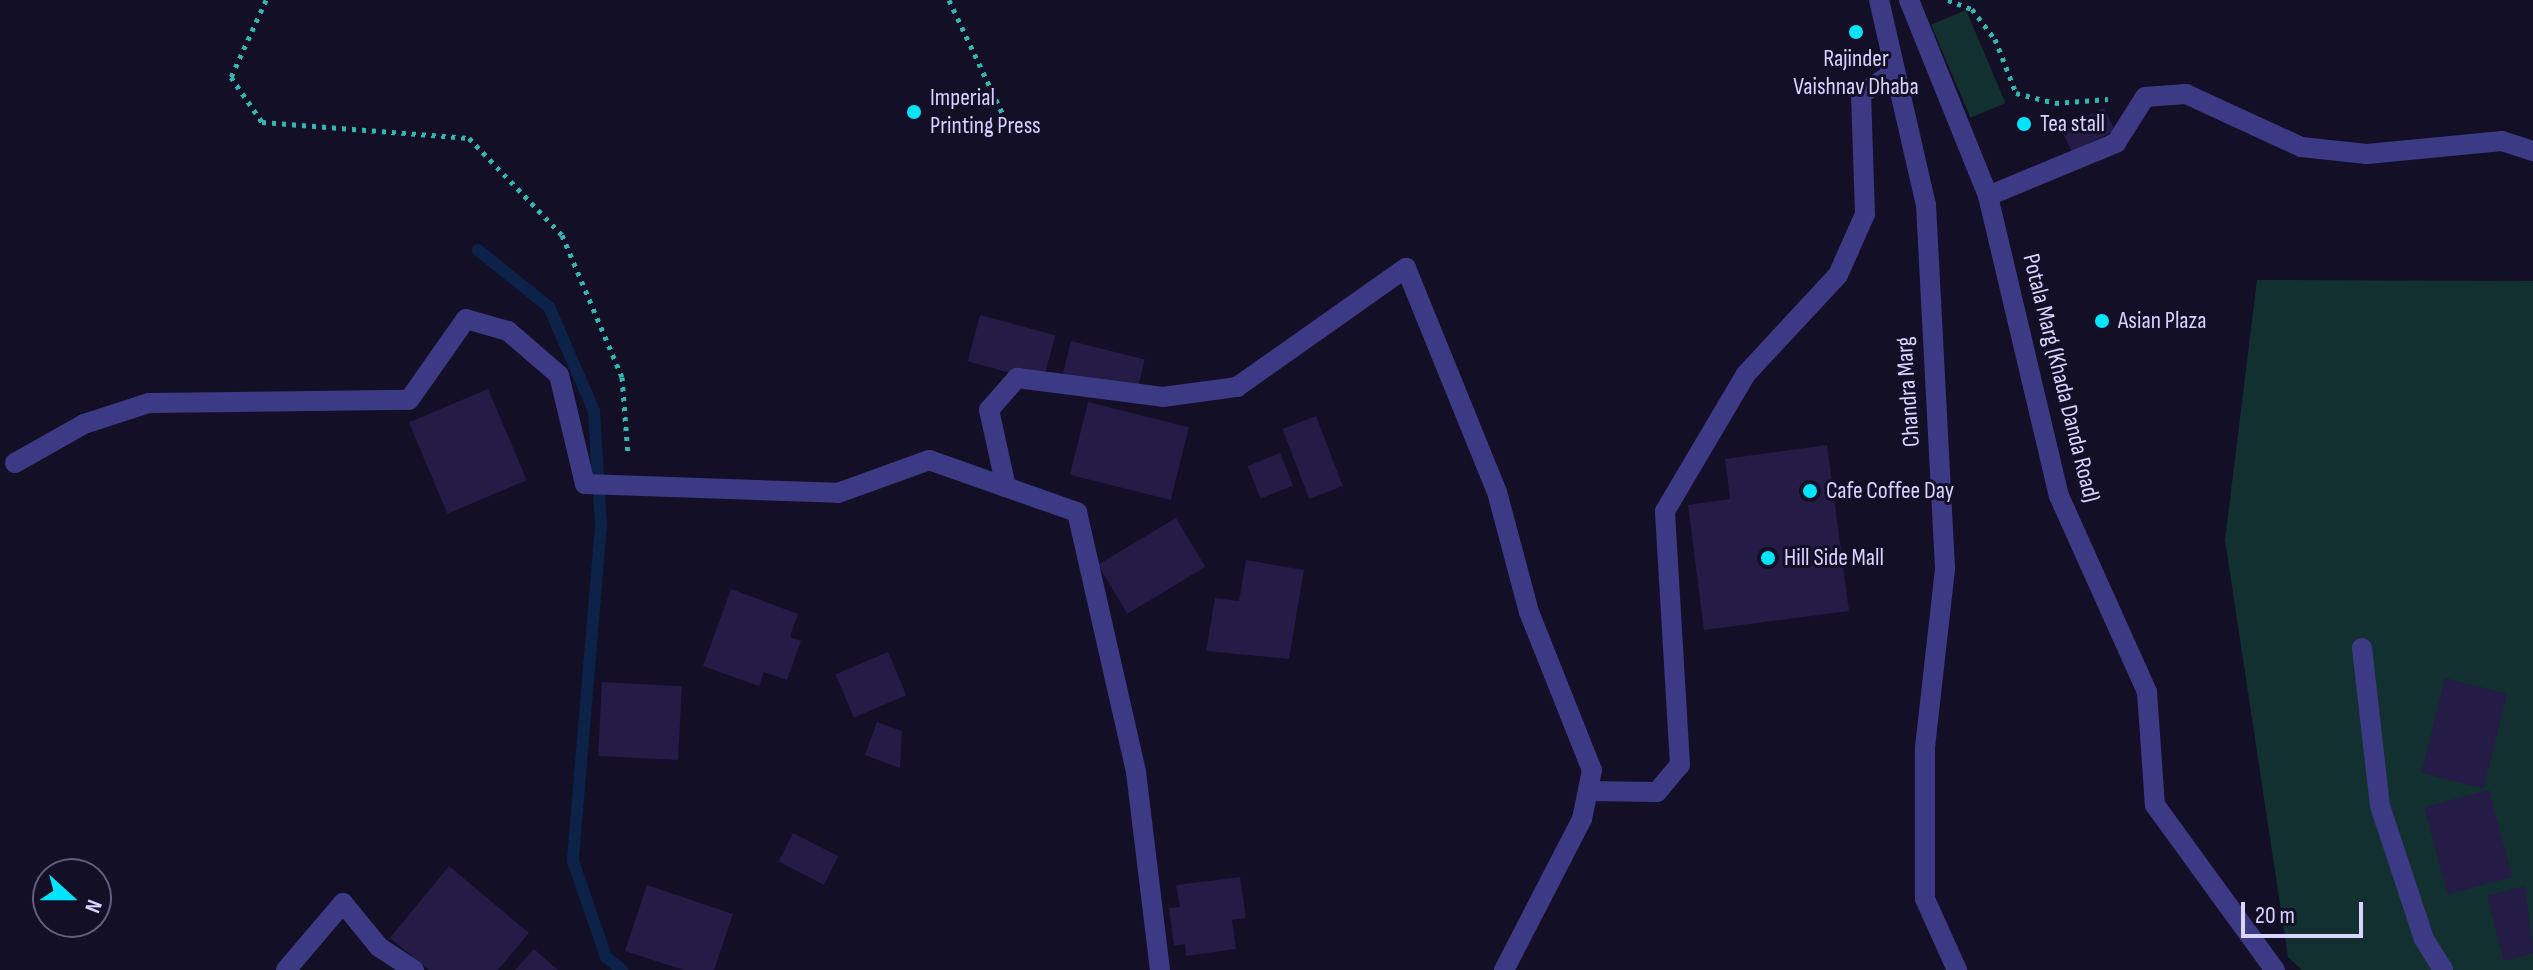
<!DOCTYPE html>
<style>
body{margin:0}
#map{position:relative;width:2533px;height:970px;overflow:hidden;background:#130f26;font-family:"Sofia Sans Condensed",sans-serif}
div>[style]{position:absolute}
.green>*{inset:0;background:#12302f;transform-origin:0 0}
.stream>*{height:12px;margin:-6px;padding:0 6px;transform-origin:6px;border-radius:6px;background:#0c2248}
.building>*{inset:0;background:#241b47;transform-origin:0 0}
.path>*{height:5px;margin-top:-2.5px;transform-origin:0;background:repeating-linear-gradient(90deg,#2fb8b0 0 4px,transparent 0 10px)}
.minor>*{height:20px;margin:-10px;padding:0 10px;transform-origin:10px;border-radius:10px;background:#3d3a85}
.dots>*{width:22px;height:22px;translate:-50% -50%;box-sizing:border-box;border:4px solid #130f26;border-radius:50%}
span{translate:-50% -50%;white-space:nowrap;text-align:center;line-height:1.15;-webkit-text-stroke:6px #130f26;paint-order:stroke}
.poi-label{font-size:24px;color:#d9d4ff}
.left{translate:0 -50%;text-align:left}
.street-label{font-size:24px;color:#d9d4ff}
.north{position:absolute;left:32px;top:858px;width:80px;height:80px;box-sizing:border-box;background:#130f26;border:2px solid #625e7d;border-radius:50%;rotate:111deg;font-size:22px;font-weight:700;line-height:32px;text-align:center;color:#d9d4ff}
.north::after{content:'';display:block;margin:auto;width:28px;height:36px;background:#00e5ff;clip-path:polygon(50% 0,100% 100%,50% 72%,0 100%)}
.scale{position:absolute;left:2241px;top:902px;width:122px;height:36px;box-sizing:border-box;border:4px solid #d9d4ff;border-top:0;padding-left:10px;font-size:24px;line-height:28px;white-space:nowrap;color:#d9d4ff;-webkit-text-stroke:6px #130f26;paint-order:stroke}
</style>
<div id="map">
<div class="green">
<i style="left:1966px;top:10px;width:101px;height:38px;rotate:67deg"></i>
<i style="clip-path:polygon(2257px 280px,2533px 281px,2533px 970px,2302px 970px,2288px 957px,2225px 540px)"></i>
</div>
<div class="stream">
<i style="left:478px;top:250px;width:91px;rotate:38.8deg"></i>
<i style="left:549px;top:307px;width:113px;rotate:66.6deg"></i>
<i style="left:594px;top:411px;width:114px;rotate:86.5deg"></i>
<i style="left:601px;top:525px;width:337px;rotate:94.8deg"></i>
<i style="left:573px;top:861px;width:102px;rotate:71deg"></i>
<i style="left:606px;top:957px;width:21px;rotate:39deg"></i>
</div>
<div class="building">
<i style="left:2104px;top:108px;width:25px;height:48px;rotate:64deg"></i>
<i style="left:980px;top:315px;width:78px;height:48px;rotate:15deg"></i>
<i style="left:1071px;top:341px;width:76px;height:45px;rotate:14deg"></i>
<i style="left:488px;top:389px;width:99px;height:86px;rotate:67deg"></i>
<i style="left:1088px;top:402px;width:104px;height:75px;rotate:14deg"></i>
<i style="left:1316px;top:416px;width:75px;height:36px;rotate:69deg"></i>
<i style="clip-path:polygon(1827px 445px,1849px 611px,1704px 630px,1688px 505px,1730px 499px,1725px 459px)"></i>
<i style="left:1280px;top:453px;width:35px;height:35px;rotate:68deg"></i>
<i style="left:1176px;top:518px;width:57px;height:91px;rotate:59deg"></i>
<i style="clip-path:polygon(1246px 560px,1304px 570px,1289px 659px,1206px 651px,1215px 598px,1239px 601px)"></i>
<i style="clip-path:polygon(731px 589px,798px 614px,790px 637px,801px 641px,787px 680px,764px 672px,759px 686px,703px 666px)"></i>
<i style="left:888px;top:652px;width:47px;height:57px;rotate:67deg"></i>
<i style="left:2445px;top:678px;width:64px;height:98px;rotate:14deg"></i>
<i style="left:602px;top:682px;width:80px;height:74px;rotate:3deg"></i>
<i style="clip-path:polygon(877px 722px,902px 731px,900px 768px,865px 755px)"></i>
<i style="left:2489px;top:790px;width:90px;height:67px;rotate:75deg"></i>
<i style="left:793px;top:833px;width:51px;height:32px;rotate:27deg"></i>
<i style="clip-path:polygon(449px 866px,529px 933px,498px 970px,429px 970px,390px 938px)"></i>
<i style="clip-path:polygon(1240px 877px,1246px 918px,1232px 920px,1236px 949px,1186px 956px,1185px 944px,1174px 946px,1169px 908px,1180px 907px,1176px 885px)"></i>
<i style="clip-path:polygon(647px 885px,733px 914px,714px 970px,684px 970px,625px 951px)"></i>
<i style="clip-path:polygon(2525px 886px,2533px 953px,2504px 961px,2487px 896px)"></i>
<i style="clip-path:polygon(534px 949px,558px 970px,515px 970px)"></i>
</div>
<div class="path">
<i style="left:266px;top:0;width:85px;rotate:114.4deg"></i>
<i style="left:231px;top:77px;width:55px;rotate:55.4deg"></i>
<i style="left:262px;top:122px;width:208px;rotate:4.4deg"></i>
<i style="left:469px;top:138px;width:134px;rotate:46.2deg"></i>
<i style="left:562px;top:235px;width:154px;rotate:67.1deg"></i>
<i style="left:622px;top:377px;width:78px;rotate:85.6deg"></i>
<i style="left:949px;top:0;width:148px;rotate:64.8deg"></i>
<i style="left:1948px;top:0;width:26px;rotate:21deg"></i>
<i style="left:1972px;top:9px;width:38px;rotate:53deg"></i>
<i style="left:1995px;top:39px;width:58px;rotate:68.7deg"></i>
<i style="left:2016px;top:93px;width:40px;rotate:14.4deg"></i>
<i style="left:2055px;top:103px;width:53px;rotate:-4.3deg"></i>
</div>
<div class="minor">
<i style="left:1879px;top:0;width:210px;rotate:77.1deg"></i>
<i style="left:1926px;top:205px;width:364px;rotate:87deg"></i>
<i style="left:1945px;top:569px;width:180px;rotate:96.4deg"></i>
<i style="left:1925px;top:748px;width:151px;rotate:90deg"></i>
<i style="left:1925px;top:899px;width:78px;rotate:65.7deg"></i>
<i style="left:1909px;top:0;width:211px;rotate:68deg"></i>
<i style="left:1988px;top:196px;width:308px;rotate:76.7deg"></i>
<i style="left:2059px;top:496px;width:215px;rotate:65.8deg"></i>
<i style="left:2147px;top:692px;width:113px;rotate:86deg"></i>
<i style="left:2155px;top:805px;width:204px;rotate:54deg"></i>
<i style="left:1988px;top:196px;width:139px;rotate:-22.5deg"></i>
<i style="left:2116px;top:143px;width:54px;rotate:-57.8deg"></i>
<i style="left:2145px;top:97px;width:41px;rotate:-4.2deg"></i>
<i style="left:2186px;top:94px;width:127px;rotate:24.7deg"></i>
<i style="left:2301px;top:147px;width:66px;rotate:6.1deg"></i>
<i style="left:2367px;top:154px;width:136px;rotate:-5.5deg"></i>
<i style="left:2502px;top:141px;width:33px;rotate:18deg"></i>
<i style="left:15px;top:463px;width:79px;rotate:-29.5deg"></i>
<i style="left:84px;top:424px;width:68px;rotate:-17.9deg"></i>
<i style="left:149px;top:403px;width:260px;rotate:-0.7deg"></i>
<i style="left:409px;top:400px;width:99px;rotate:-54.9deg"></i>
<i style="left:466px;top:319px;width:44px;rotate:15.9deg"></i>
<i style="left:508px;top:331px;width:67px;rotate:40.8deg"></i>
<i style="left:559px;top:375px;width:112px;rotate:76.6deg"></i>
<i style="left:585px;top:484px;width:253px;rotate:2deg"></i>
<i style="left:838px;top:493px;width:97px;rotate:-19.9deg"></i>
<i style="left:929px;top:460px;width:157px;rotate:19.4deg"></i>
<i style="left:1077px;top:512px;width:267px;rotate:77.2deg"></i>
<i style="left:1136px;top:772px;width:199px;rotate:83.1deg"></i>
<i style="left:1006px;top:487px;width:79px;rotate:-102.4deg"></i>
<i style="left:989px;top:410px;width:43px;rotate:-48.8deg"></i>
<i style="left:1017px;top:378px;width:147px;rotate:7.4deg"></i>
<i style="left:1163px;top:397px;width:75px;rotate:-7.7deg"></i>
<i style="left:1237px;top:387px;width:207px;rotate:-35.2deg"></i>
<i style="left:1406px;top:268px;width:242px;rotate:67.9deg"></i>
<i style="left:1497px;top:492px;width:124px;rotate:75.1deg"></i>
<i style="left:1529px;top:612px;width:170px;rotate:68.3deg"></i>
<i style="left:1592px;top:770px;width:50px;rotate:101.5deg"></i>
<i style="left:1582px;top:819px;width:170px;rotate:117.3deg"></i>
<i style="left:2362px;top:648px;width:159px;rotate:83.5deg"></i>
<i style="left:2380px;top:806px;width:140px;rotate:71.7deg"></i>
<i style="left:2424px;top:939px;width:36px;rotate:58deg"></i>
<i style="left:1588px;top:791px;width:69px;rotate:0.8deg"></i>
<i style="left:1657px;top:792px;width:35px;rotate:-50deg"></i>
<i style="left:1680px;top:765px;width:254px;rotate:-93.4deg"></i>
<i style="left:1665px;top:511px;width:159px;rotate:-59.4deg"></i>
<i style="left:1746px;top:374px;width:135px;rotate:-47.1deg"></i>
<i style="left:1838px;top:275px;width:67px;rotate:-66.1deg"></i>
<i style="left:1865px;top:214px;width:120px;rotate:-91.9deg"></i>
<i style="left:1861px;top:94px;width:35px;rotate:-33deg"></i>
<i style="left:1890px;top:75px;width:10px;rotate:-90deg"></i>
<i style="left:286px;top:970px;width:88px;rotate:-49.6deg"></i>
<i style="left:343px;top:903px;width:57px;rotate:50.7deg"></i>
<i style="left:379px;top:947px;width:42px;rotate:33.3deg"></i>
</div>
<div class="dots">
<i style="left:1856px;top:32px;background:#00e5ff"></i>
<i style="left:914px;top:112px;background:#00e5ff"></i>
<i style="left:2024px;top:124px;background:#00e5ff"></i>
<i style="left:2102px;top:321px;background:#00e5ff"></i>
<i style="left:1810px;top:491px;background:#00e5ff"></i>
<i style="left:1768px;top:558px;background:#00e5ff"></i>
</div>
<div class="poi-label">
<span style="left:1856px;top:73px">Rajinder<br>Vaishnav Dhaba</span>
<span class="left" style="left:930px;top:112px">Imperial<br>Printing Press</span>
<span class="left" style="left:2040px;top:124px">Tea stall</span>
<span class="left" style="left:2118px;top:321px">Asian Plaza</span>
<span class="left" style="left:1826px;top:491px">Cafe Coffee Day</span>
<span class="left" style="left:1784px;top:558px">Hill Side Mall</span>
</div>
<div class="street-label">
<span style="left:2061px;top:378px;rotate:76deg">Potala Marg (Khada Danda Road)</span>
<span style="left:1908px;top:392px;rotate:-94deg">Chandra Marg</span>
</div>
<div class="north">N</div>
<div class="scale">20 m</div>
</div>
